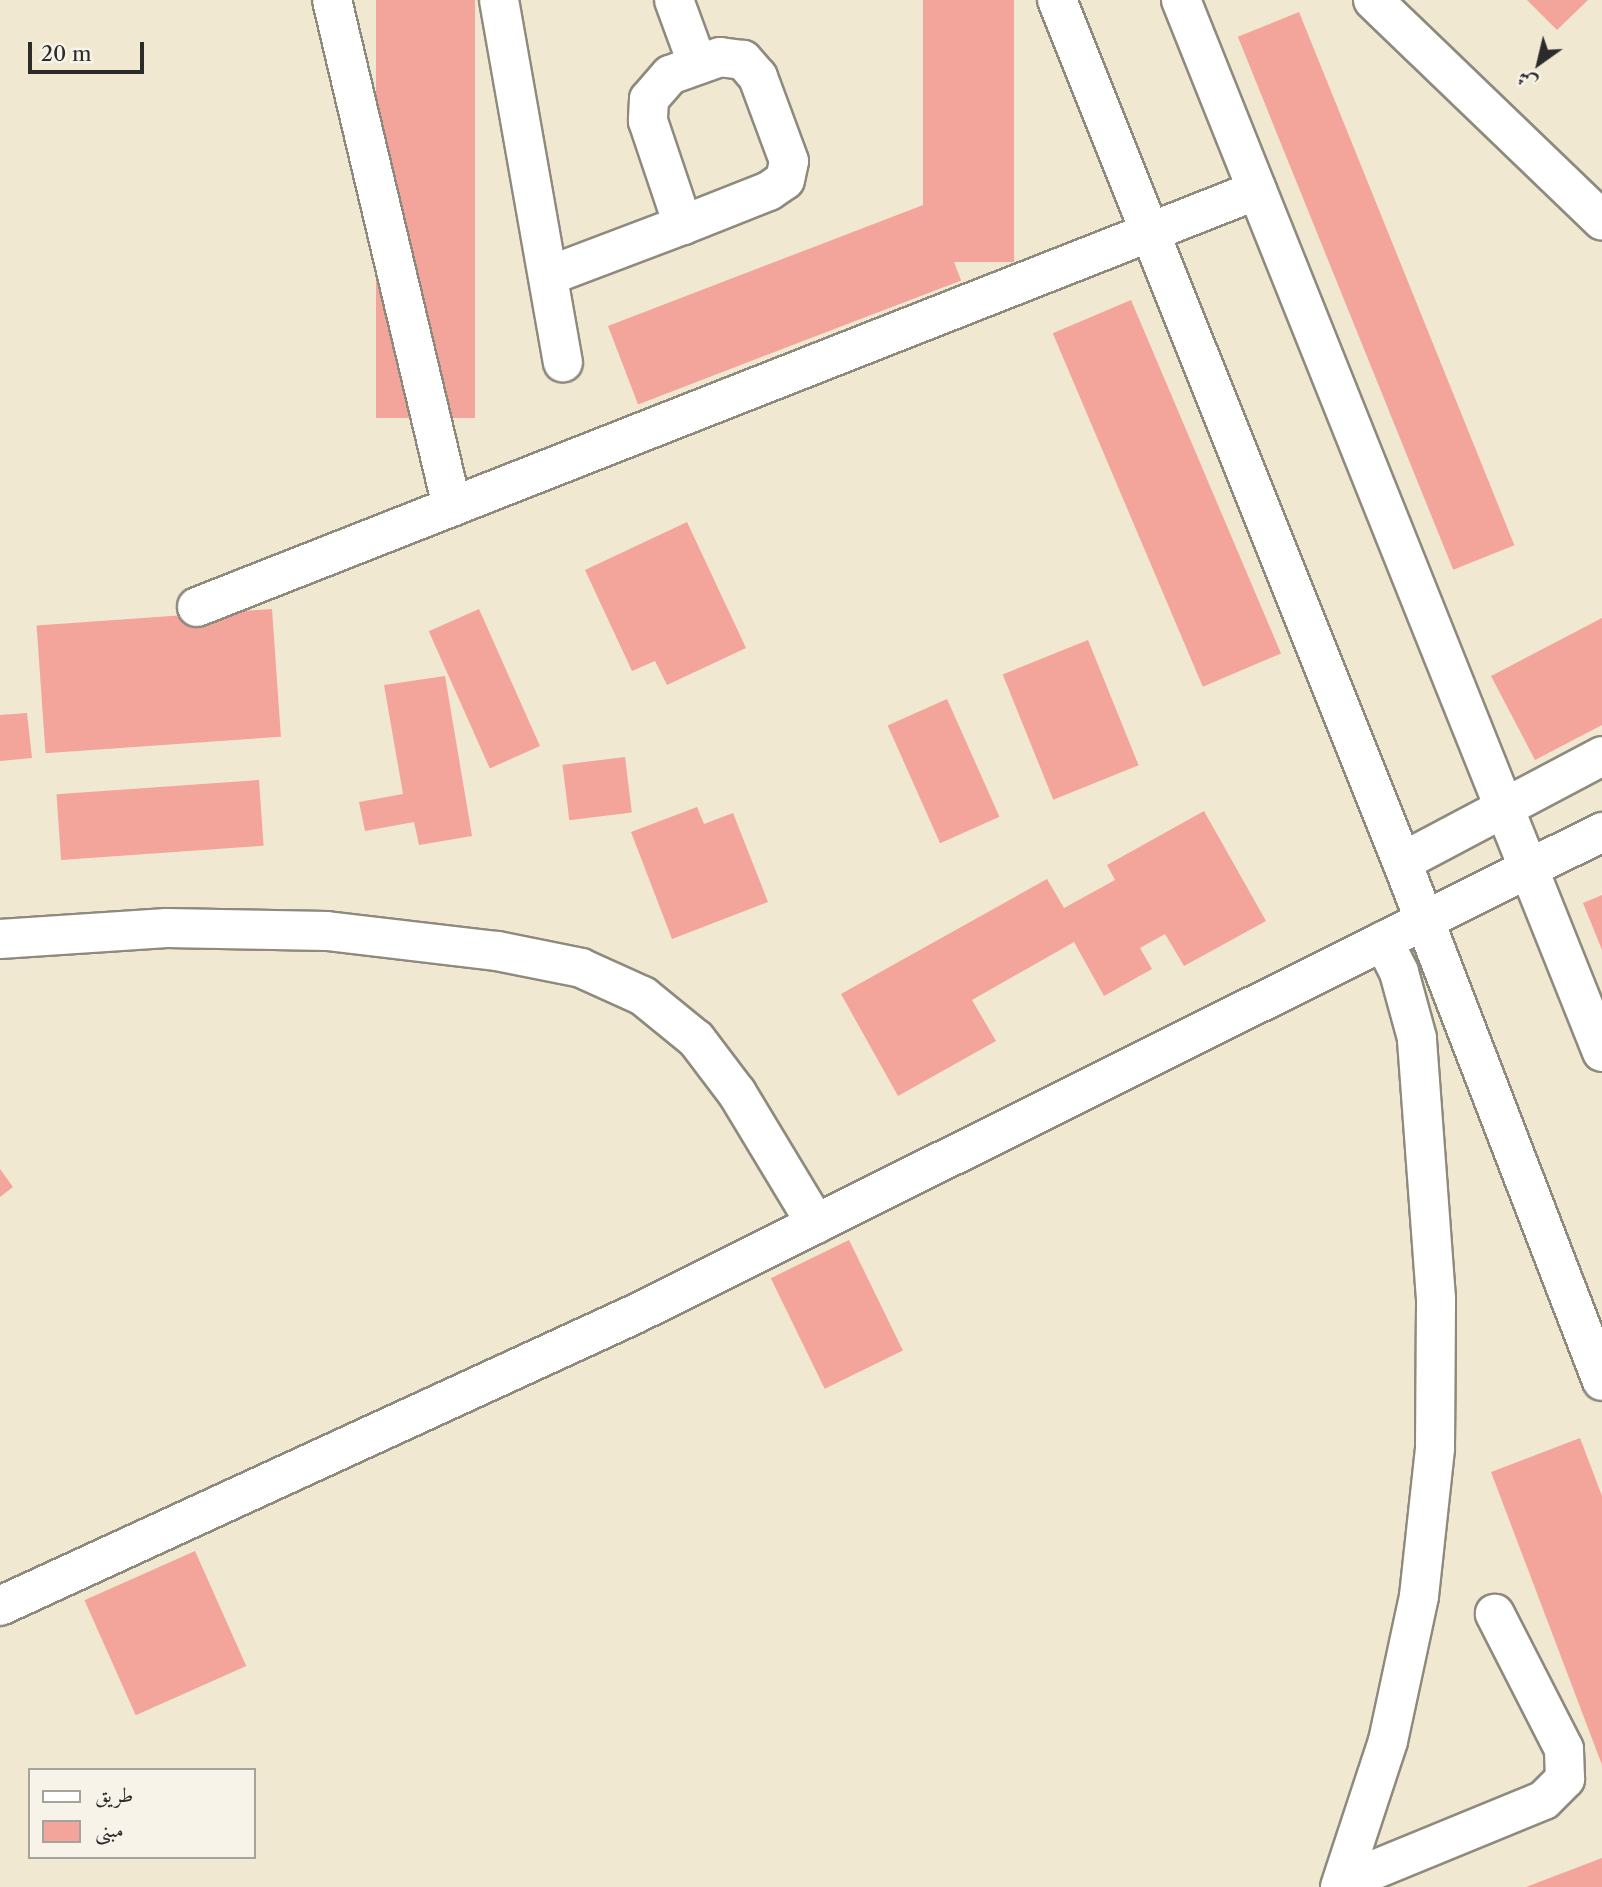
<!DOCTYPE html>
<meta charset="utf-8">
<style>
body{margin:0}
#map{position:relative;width:1602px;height:1887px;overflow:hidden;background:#f1e8d1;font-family:"Libre Caslon Text",Amiri,serif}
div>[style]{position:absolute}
.building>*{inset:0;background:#f3a59c;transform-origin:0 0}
.roads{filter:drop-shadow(2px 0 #8e8a7e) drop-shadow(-2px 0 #8e8a7e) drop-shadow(0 2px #8e8a7e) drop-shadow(0 -2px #8e8a7e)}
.minor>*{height:38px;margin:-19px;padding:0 19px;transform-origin:19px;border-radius:19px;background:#fff}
span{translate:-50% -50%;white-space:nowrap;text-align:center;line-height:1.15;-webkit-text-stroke:5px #f7f3e8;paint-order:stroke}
.legend{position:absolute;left:28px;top:1768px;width:228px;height:91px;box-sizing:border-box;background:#f7f3e8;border:2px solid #a5a39c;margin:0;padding:9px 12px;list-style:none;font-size:21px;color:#2b2b2b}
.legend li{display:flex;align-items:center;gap:14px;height:35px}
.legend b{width:35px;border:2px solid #a5a39c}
.north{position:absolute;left:1504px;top:28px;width:70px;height:70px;-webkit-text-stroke:5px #f7f3e8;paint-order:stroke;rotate:214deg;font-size:19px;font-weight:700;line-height:28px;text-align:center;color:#2b2b2b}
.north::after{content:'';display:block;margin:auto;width:24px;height:32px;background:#2b2b2b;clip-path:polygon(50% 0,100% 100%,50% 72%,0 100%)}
.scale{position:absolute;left:28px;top:42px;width:116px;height:32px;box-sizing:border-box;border:4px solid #2b2b2b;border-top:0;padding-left:9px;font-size:21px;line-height:24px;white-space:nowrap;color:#2b2b2b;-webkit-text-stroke:5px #f7f3e8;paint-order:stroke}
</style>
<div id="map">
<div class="building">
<i style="left:376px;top:0;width:99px;height:418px"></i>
<i style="left:923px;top:0;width:91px;height:262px"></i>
<i style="clip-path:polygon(1527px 0,1588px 0,1557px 30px)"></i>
<i style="left:1299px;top:12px;width:575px;height:66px;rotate:68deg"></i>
<i style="left:931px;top:202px;width:84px;height:346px;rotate:69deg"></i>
<i style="left:1131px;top:300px;width:384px;height:85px;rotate:67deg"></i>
<i style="clip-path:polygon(687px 522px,746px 648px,667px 685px,655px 661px,632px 671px,585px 570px)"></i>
<i style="left:272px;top:609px;width:128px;height:236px;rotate:86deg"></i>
<i style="left:479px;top:609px;width:150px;height:55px;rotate:66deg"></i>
<i style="clip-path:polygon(1602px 618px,1602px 725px,1535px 760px,1491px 676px)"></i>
<i style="left:1088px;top:640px;width:135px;height:92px;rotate:68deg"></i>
<i style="clip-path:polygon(445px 676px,472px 836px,419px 845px,414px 822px,365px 831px,359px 802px,403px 794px,384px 685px)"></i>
<i style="left:947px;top:699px;width:129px;height:65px;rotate:66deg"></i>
<i style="clip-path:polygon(27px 713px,32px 758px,0 761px,0 715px)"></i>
<i style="left:625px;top:757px;width:56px;height:63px;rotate:83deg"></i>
<i style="left:259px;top:780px;width:66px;height:203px;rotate:86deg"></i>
<i style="clip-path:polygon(697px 807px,704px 824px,733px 813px,768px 902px,672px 939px,631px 832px)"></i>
<i style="clip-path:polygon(1204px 811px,1266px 921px,1184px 966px,1165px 934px,1140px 948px,1152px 969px,1104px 996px,1074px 942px,972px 1000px,996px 1041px,898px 1096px,841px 994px,1047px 879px,1064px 908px,1115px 880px,1107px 865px)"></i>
<i style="clip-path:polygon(1602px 895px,1602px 950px,1583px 903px)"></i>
<i style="clip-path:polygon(0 1169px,13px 1187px,0 1197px)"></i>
<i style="left:849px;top:1240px;width:123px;height:87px;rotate:64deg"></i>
<i style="clip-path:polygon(1580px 1438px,1602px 1496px,1602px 1765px,1491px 1472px)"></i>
<i style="left:195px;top:1551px;width:126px;height:121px;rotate:66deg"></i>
<i style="clip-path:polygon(1602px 1858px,1602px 1887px,1526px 1887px)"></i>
</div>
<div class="roads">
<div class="minor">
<i style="left:332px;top:0;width:521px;rotate:76.68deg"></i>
<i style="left:499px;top:0;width:368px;rotate:80deg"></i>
<i style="left:674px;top:0;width:67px;rotate:69.9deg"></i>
<i style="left:1057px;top:0;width:928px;rotate:68.19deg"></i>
<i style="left:1402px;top:862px;width:556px;rotate:68.93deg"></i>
<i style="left:1181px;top:0;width:1133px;rotate:68.19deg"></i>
<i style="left:1373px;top:0;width:318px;rotate:43.9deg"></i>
<i style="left:548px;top:276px;width:144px;rotate:-20.7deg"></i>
<i style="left:683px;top:225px;width:92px;rotate:-21.6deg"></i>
<i style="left:769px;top:191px;width:19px;rotate:-35deg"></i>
<i style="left:785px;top:180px;width:19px;rotate:-78deg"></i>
<i style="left:789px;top:161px;width:90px;rotate:-110.3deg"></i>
<i style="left:758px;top:77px;width:23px;rotate:-131deg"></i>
<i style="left:743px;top:60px;width:23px;rotate:-173deg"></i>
<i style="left:720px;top:57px;width:53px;rotate:160.2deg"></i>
<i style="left:670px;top:75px;width:32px;rotate:131deg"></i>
<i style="left:649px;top:99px;width:22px;rotate:93deg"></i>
<i style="left:648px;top:121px;width:110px;rotate:71.4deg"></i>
<i style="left:197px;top:607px;width:1139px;rotate:-21.47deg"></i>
<i style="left:1402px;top:862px;width:226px;rotate:-27.9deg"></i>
<i style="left:0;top:939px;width:167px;rotate:-3.8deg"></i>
<i style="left:167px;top:928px;width:160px;rotate:1.1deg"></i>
<i style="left:327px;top:931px;width:171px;rotate:6.7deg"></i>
<i style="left:497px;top:951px;width:86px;rotate:11.4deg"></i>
<i style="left:581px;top:968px;width:68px;rotate:24.3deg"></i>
<i style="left:643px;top:996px;width:68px;rotate:39.1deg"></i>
<i style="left:696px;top:1039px;width:68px;rotate:52.8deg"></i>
<i style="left:737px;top:1093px;width:153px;rotate:58.9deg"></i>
<i style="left:0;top:1606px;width:697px;rotate:-24.69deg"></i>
<i style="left:633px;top:1315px;width:1083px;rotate:-26.49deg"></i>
<i style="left:1342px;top:1883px;width:218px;rotate:-22.3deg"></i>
<i style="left:1544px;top:1800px;width:30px;rotate:-45deg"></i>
<i style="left:1565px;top:1779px;width:30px;rotate:-92deg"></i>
<i style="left:1564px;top:1749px;width:152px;rotate:-117.1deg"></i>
<i style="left:1340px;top:1887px;width:154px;rotate:-71.8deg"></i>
<i style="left:1388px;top:1741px;width:148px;rotate:-77.9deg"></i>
<i style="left:1419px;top:1596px;width:149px;rotate:-83.8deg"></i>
<i style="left:1435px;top:1448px;width:149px;rotate:-89.6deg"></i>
<i style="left:1436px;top:1299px;width:262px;rotate:-94.2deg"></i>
<i style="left:1417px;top:1038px;width:68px;rotate:-105.3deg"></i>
<i style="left:1399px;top:972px;width:35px;rotate:-117deg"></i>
</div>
</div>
<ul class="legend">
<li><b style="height:9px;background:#fff"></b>طريق</li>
<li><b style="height:19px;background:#f3a59c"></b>مبنى</li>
</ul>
<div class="north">ش</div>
<div class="scale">20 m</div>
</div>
